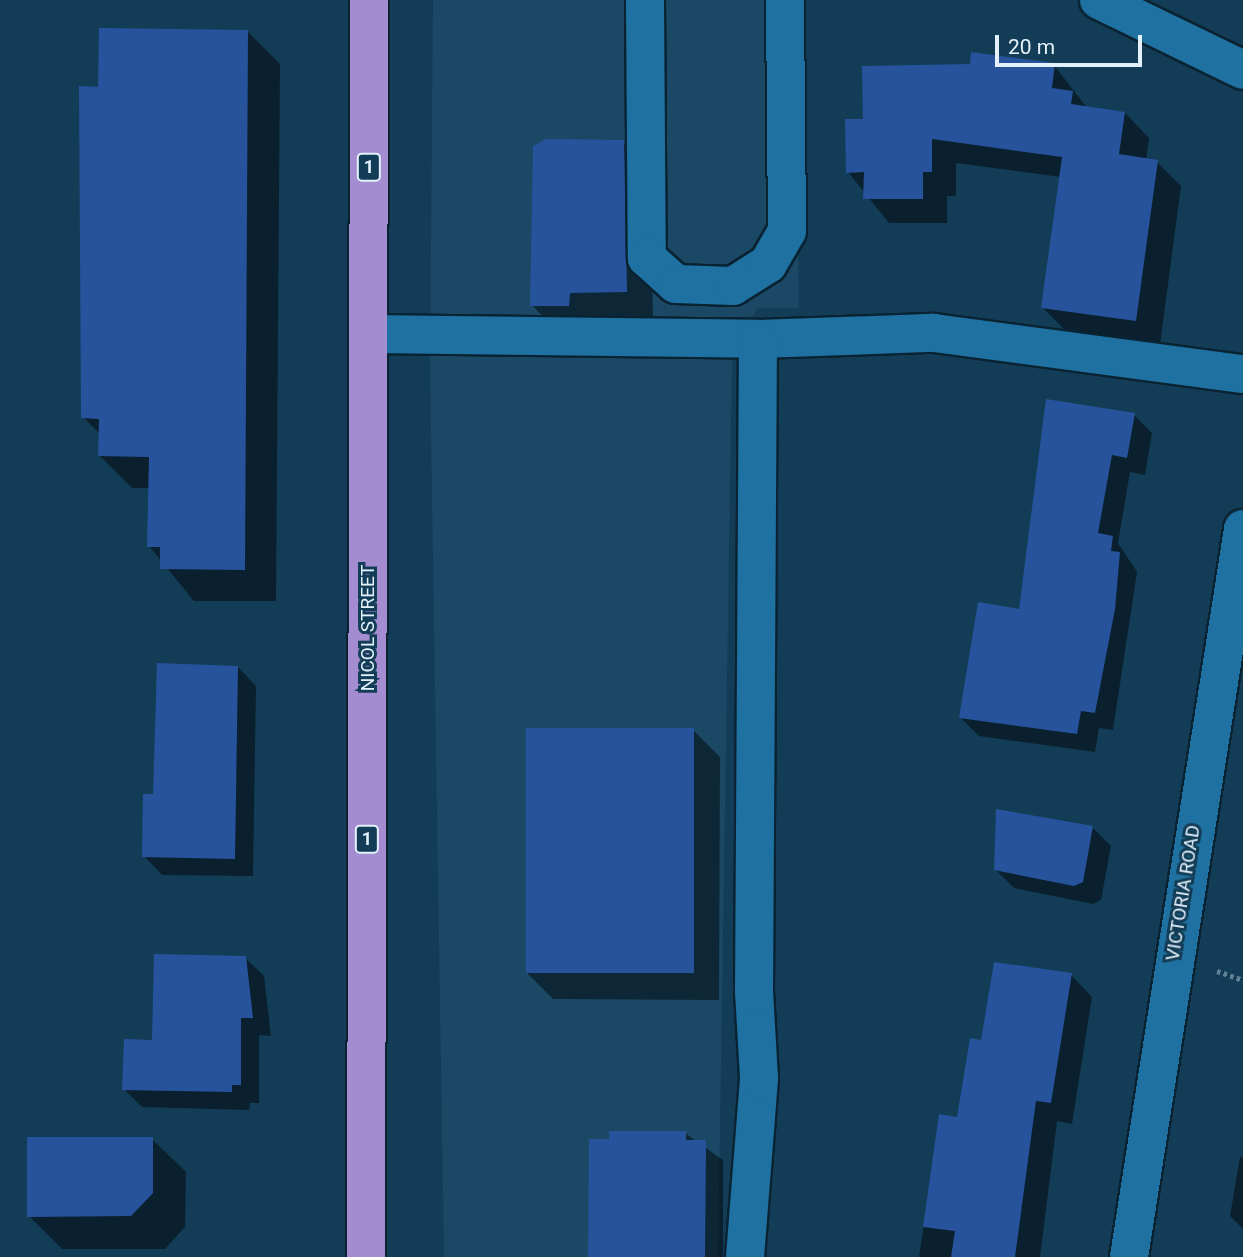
<!DOCTYPE html>
<style>
body{margin:0}
#map{position:relative;width:1243px;height:1257px;overflow:hidden;background:#133d56;font-family:Roboto,sans-serif}
div>[style]{position:absolute}
.built>*{inset:0;background:#1b4965}
.shadow>*{inset:0;background:#0007}
.building>*{inset:0;background:#26539c;transform-origin:0 0}
.path>*{height:4.5px;margin-top:-2.25px;transform-origin:0;background:repeating-linear-gradient(90deg,#618194 0 3.5px,transparent 0 7px)}
.roads{filter:drop-shadow(2px 0 #0a2332) drop-shadow(-2px 0 #0a2332) drop-shadow(0 2px #0a2332) drop-shadow(0 -2px #0a2332)}
.minor>*{height:38px;margin:-19px;padding:0 19px;transform-origin:19px;border-radius:19px;background:#1e71a1}
.highway>*{height:38px;margin:-19px;padding:0 19px;transform-origin:19px;border-radius:19px;background:#a38cd0}
span{translate:-50% -50%;white-space:nowrap;text-align:center;line-height:1.15;-webkit-text-stroke:6px #133d56;paint-order:stroke}
.shield-label span{padding:2px 5px;background:#133d56;border:2px solid;border-radius:5px;-webkit-text-stroke-width:0}
.shield-label{font-size:18px;color:#e3f1fc;font-weight:700}
.street-label{font-size:19px;color:#e3f1fc}
.scale{position:absolute;left:995px;top:35px;width:147px;height:32px;box-sizing:border-box;border:4px solid #e3f1fc;border-top:0;padding-left:9px;font-size:21px;line-height:24px;white-space:nowrap;color:#e3f1fc;-webkit-text-stroke:5px #133d56;paint-order:stroke}
</style>
<div id="map">
<div class="built">
<i style="clip-path:polygon(433px 0,794px 0,799px 308px,757px 308px,732px 356px,718px 1257px,444px 1257px,430px 368px)"></i>
</div>
<div class="shadow">
<i style="clip-path:polygon(248px 32px,280px 64px,276px 601px,194px 601px,149px 546px,150px 488px,132px 488px,100px 456px,100px 434px,83px 417px,81px 88px,100px 89px)"></i>
<i style="clip-path:polygon(1054px 65px,1087px 108px,1125px 113px,1149px 138px,1146px 160px,1157px 162px,1181px 186px,1160px 345px,1067px 332px,1043px 308px,1061px 177px,956px 163px,956px 196px,947px 196px,947px 223px,889px 223px,848px 172px,864px 121px)"></i>
<i style="clip-path:polygon(623px 142px,650px 168px,653px 318px,595px 318px,558px 332px,532px 305px)"></i>
<i style="clip-path:polygon(1134px 415px,1152px 433px,1145px 475px,1130px 472px,1118px 543px,1137px 572px,1113px 730px,1099px 728px,1095px 752px,979px 736px,961px 718px)"></i>
<i style="clip-path:polygon(238px 667px,256px 686px,253px 876px,162px 875px,144px 856px,155px 796px)"></i>
<i style="clip-path:polygon(694px 731px,720px 757px,719px 1000px,553px 999px,526px 972px)"></i>
<i style="clip-path:polygon(1093px 828px,1111px 846px,1101px 900px,1093px 904px,1014px 888px,995px 869px)"></i>
<i style="clip-path:polygon(245px 958px,264px 976px,271px 1036px,259px 1035px,259px 1103px,250px 1103px,249px 1110px,142px 1107px,124px 1089px)"></i>
<i style="clip-path:polygon(1071px 975px,1092px 997px,1072px 1124px,1057px 1121px,1040px 1257px,919px 1257px,940px 1116px,959px 1118px,983px 1042px)"></i>
<i style="clip-path:polygon(685px 1133px,723px 1160px,723px 1257px,590px 1257px)"></i>
<i style="clip-path:polygon(152px 1139px,186px 1172px,185px 1227px,165px 1249px,62px 1249px,29px 1216px)"></i>
<i style="clip-path:polygon(1240px 1157px,1243px 1158px,1243px 1229px,1230px 1216px)"></i>
</div>
<div class="building">
<i style="clip-path:polygon(99px 28px,248px 30px,245px 570px,160px 569px,160px 547px,147px 547px,149px 457px,98px 456px,99px 419px,81px 418px,79px 86px,98px 87px)"></i>
<i style="clip-path:polygon(971px 52px,1055px 63px,1052px 88px,1073px 91px,1071px 104px,1125px 112px,1119px 154px,1158px 160px,1136px 321px,1041px 308px,1062px 157px,932px 139px,932px 172px,923px 172px,923px 199px,863px 199px,864px 172px,846px 173px,845px 119px,863px 119px,862px 66px,970px 64px)"></i>
<i style="clip-path:polygon(546px 139px,624px 140px,627px 292px,570px 293px,569px 306px,530px 306px,533px 146px)"></i>
<i style="clip-path:polygon(1046px 399px,1135px 413px,1127px 458px,1112px 455px,1098px 533px,1113px 536px,1111px 551px,1120px 552px,1115px 609px,1095px 713px,1081px 711px,1077px 734px,959px 718px,978px 602px,1019px 609px)"></i>
<i style="clip-path:polygon(157px 663px,238px 666px,235px 859px,142px 857px,143px 794px,153px 794px)"></i>
<i style="left:526px;top:728px;width:168px;height:245px"></i>
<i style="clip-path:polygon(996px 809px,1093px 826px,1083px 882px,1074px 886px,994px 870px)"></i>
<i style="clip-path:polygon(154px 954px,246px 956px,253px 1018px,241px 1018px,241px 1085px,232px 1085px,232px 1092px,122px 1090px,124px 1039px,152px 1040px)"></i>
<i style="clip-path:polygon(994px 962px,1072px 973px,1051px 1103px,1036px 1101px,1015px 1257px,951px 1257px,955px 1231px,923px 1227px,939px 1114px,957px 1117px,970px 1038px,981px 1040px)"></i>
<i style="clip-path:polygon(609px 1131px,686px 1131px,686px 1140px,706px 1140px,705px 1257px,588px 1257px,589px 1139px,609px 1139px)"></i>
<i style="clip-path:polygon(27px 1137px,153px 1137px,153px 1193px,131px 1216px,27px 1217px)"></i>
</div>
<div class="path">
<i style="left:1217px;top:971px;width:28px;rotate:19deg"></i>
</div>
<div class="roads">
<div class="minor">
<i style="left:645px;top:0;width:258px;rotate:89.6deg"></i>
<i style="left:647px;top:258px;width:39px;rotate:42deg"></i>
<i style="left:676px;top:284px;width:57px;rotate:2deg"></i>
<i style="left:733px;top:286px;width:41px;rotate:-32.2deg"></i>
<i style="left:768px;top:264px;width:38px;rotate:-60deg"></i>
<i style="left:787px;top:231px;width:231px;rotate:-90.5deg"></i>
<i style="left:1099px;top:0;width:160px;rotate:25.9deg"></i>
<i style="left:370px;top:334px;width:388px;rotate:0.7deg"></i>
<i style="left:758px;top:339px;width:176px;rotate:-2deg"></i>
<i style="left:934px;top:333px;width:312px;rotate:7.6deg"></i>
<i style="left:745px;top:1257px;width:180px;rotate:-85.5deg"></i>
<i style="left:759px;top:1078px;width:86px;rotate:-93.3deg"></i>
<i style="left:754px;top:992px;width:653px;rotate:-89.65deg"></i>
<i style="left:1129px;top:1257px;width:737px;rotate:-81.1deg"></i>
</div>
<div class="highway">
<i style="left:366px;top:1257px;width:1257px;rotate:-89.86deg"></i>
</div>
</div>
<div class="shield-label">
<span style="left:369px;top:167px">1</span>
<span style="left:367px;top:839px">1</span>
</div>
<div class="street-label">
<span style="left:368px;top:628px;rotate:-90deg">NICOL STREET</span>
<span style="left:1183px;top:893px;rotate:-81deg">VICTORIA ROAD</span>
</div>
<div class="scale">20 m</div>
</div>
